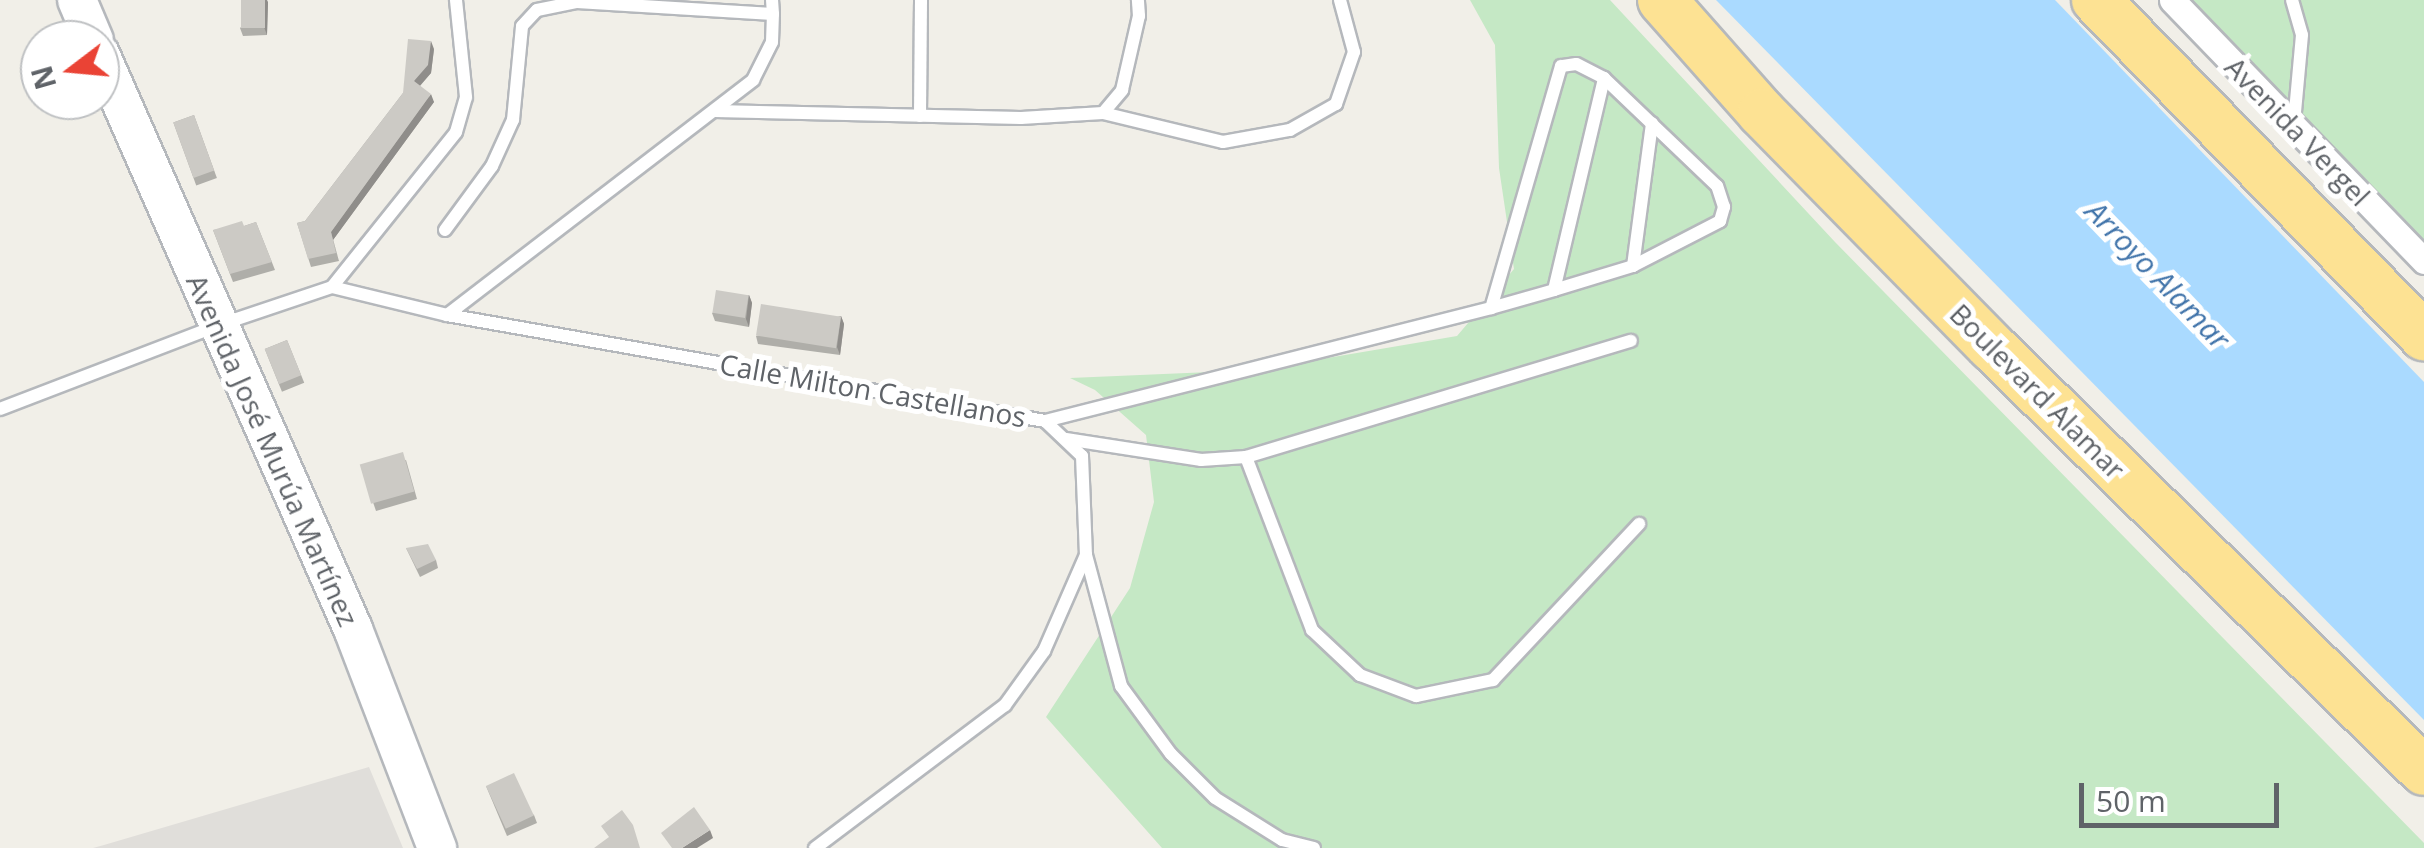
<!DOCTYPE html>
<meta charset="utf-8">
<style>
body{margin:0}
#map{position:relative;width:2424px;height:848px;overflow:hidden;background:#f1efe8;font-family:"Open Sans",sans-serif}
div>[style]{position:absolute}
.industrial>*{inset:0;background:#e0deda}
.green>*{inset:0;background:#c5e8c5}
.water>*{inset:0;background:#aadaff}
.roads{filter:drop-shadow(2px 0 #b5b8bc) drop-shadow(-2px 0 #b5b8bc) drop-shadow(0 2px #b5b8bc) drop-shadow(0 -2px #b5b8bc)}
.lane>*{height:12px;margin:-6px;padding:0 6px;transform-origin:6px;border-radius:6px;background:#fff}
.street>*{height:25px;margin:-12.5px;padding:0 12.5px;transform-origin:12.5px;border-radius:12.5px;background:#fff}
.secondary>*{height:38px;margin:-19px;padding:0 19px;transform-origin:19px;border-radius:19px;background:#fff}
.highway>*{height:48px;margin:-24px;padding:0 24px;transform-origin:24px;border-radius:24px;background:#fde293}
.wall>*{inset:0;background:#afaea9;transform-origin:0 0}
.shaded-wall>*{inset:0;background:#8f8d8a}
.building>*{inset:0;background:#cccac5;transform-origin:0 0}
span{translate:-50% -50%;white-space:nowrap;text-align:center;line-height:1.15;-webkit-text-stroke:10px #fff;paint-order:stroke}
.street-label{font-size:28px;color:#5f6368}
.water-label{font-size:30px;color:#4174aa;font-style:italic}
.north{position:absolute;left:20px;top:20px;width:100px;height:100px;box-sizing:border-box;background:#fff;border:2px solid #bfc1c3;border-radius:50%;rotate:254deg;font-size:28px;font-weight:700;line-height:40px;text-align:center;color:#5f6368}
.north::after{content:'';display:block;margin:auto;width:35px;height:45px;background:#ea4335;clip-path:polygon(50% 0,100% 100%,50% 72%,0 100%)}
.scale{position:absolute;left:2079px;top:783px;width:200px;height:45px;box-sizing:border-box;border:5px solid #5f6368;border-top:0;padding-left:12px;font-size:30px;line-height:35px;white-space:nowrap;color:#5f6368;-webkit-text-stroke:8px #fff;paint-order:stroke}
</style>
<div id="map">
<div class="industrial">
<i style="clip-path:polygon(369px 767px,403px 848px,93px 848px,104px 845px)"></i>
</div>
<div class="green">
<i style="clip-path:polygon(1470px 0,1610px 0,1835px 242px,2424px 843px,2424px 848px,1162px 848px,1046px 717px,1130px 588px,1154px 502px,1146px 435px,1095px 390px,1070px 378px,1257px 370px,1457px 336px,1514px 269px,1499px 168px,1495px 45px)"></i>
<i style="clip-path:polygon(2172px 0,2424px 0,2424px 261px)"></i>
</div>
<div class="water">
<i style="clip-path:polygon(1716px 0,2055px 0,2424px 382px,2424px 720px)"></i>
</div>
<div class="roads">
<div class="lane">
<i style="left:2292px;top:0;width:36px;rotate:74deg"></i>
<i style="left:2302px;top:35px;width:88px;rotate:95.2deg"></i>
<i style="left:715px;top:111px;width:306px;rotate:1.3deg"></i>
<i style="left:1021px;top:118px;width:82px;rotate:-3.5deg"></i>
<i style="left:1103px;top:113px;width:30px;rotate:-50deg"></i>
<i style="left:1122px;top:90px;width:76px;rotate:-77.1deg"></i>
<i style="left:1139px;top:16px;width:16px;rotate:-94deg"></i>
<i style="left:1103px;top:113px;width:123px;rotate:13.6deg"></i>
<i style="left:1223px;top:142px;width:68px;rotate:-10.2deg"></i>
<i style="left:1290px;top:130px;width:53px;rotate:-29.5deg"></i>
<i style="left:1336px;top:104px;width:55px;rotate:-70.9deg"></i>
<i style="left:1354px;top:52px;width:54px;rotate:-105.1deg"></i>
<i style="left:920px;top:116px;width:116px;rotate:-89.5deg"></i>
<i style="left:445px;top:230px;width:79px;rotate:-53.7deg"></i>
<i style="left:492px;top:166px;width:51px;rotate:-65.5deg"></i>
<i style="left:513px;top:120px;width:94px;rotate:-84.5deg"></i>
<i style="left:522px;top:26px;width:22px;rotate:-47deg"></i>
<i style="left:537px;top:10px;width:41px;rotate:-11.3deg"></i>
<i style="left:577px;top:2px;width:196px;rotate:3.5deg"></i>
<i style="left:773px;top:14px;width:14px;rotate:-94deg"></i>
<i style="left:1633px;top:266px;width:144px;rotate:-82.4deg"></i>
<i style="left:332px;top:287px;width:198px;rotate:-51.3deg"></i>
<i style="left:456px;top:132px;width:36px;rotate:-74deg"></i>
<i style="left:466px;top:97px;width:98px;rotate:-95.9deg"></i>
<i style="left:1554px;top:290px;width:218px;rotate:-76.7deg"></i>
<i style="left:447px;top:315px;width:386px;rotate:-37.5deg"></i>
<i style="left:753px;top:80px;width:42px;rotate:-63.4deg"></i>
<i style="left:772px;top:42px;width:28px;rotate:-88deg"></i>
<i style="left:0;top:409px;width:231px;rotate:-21deg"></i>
<i style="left:216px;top:326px;width:122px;rotate:-18.6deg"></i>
<i style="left:332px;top:287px;width:118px;rotate:13.7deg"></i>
<i style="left:447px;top:315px;width:607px;rotate:10.05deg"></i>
<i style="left:1045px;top:421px;width:51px;rotate:43.4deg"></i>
<i style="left:1082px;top:456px;width:99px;rotate:87.7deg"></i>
<i style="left:1086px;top:555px;width:105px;rotate:113.6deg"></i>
<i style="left:1044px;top:651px;width:67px;rotate:125.8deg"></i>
<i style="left:1005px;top:705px;width:238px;rotate:143deg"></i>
<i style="left:1045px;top:421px;width:460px;rotate:-14.2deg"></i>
<i style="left:1491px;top:308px;width:66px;rotate:-15.9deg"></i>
<i style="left:1554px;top:290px;width:83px;rotate:-16.9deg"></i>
<i style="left:1633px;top:266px;width:98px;rotate:-27.3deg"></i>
<i style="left:1720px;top:221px;width:15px;rotate:-74deg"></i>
<i style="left:1724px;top:207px;width:22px;rotate:-108deg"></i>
<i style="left:1717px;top:186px;width:156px;rotate:-136.3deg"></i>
<i style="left:1604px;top:78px;width:31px;rotate:-153deg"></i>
<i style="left:1576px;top:64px;width:15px;rotate:172deg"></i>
<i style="left:1561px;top:66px;width:252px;rotate:106.1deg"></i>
<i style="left:1066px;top:439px;width:137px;rotate:8.8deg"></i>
<i style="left:1201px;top:460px;width:45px;rotate:-3.8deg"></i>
<i style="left:1246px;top:457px;width:402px;rotate:-16.8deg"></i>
<i style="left:1246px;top:457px;width:185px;rotate:69.1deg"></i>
<i style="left:1312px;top:630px;width:66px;rotate:43.2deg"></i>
<i style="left:1360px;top:675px;width:60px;rotate:20.6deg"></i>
<i style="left:1416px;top:696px;width:79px;rotate:-11.7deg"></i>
<i style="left:1493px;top:680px;width:214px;rotate:-46.9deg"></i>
<i style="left:1086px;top:555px;width:136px;rotate:75deg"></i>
<i style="left:1121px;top:686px;width:84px;rotate:53.7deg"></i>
<i style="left:1171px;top:754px;width:62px;rotate:45deg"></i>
<i style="left:1215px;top:798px;width:79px;rotate:32.1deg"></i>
<i style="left:1282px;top:840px;width:33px;rotate:14deg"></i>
</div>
<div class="street">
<i style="left:2172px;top:0;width:363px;rotate:46deg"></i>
</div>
<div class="secondary">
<i style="left:77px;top:0;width:43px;rotate:67deg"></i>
<i style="left:100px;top:54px;width:628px;rotate:66.25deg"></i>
<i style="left:353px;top:629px;width:235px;rotate:69deg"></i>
</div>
<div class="highway">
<i style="left:1662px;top:0;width:151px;rotate:48.5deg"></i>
<i style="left:1762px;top:113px;width:328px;rotate:45.5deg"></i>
<i style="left:1992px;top:347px;width:605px;rotate:44.46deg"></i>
<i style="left:2096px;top:0;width:470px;rotate:45.7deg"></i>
</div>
</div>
<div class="wall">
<i style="clip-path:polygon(268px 2px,267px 35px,243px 36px,240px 28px)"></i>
<i style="clip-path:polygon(434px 49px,431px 73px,420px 86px,434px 102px,333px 240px,339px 261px,311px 267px,297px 223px,305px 221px,403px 93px)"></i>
<i style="left:194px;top:115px;width:67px;height:22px;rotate:70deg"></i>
<i style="clip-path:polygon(256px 222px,275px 270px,233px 282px,213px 230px,244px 226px)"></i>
<i style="clip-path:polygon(749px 295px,752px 303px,749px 327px,715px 321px,712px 313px)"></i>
<i style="clip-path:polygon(841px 316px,844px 324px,840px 355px,758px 344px,756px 336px)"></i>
<i style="left:287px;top:340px;width:46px;height:24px;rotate:68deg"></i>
<i style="clip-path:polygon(406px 460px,417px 499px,376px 511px,361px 467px)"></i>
<i style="clip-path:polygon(406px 548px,436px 560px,438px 568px,420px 577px)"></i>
<i style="clip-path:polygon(486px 786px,534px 815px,537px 823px,507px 836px)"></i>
</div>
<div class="shaded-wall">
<i style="clip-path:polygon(265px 0,267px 0,268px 2px,267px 35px,264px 27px)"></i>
<i style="clip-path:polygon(431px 41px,434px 49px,431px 73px,417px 89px,414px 81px)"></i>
<i style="clip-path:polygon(431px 94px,434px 102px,333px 240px,339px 261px,331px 232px)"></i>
<i style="clip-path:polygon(749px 295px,752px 303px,749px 327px,746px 319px)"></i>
<i style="clip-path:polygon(841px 316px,844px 324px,840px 355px,837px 347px)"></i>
<i style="clip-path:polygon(710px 830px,713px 838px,697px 848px,682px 848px)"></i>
</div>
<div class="building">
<i style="left:241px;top:0;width:24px;height:28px"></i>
<i style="clip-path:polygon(408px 39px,431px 41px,428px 65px,414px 81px,431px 94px,331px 232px,336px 253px,308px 259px,297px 223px,305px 221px,403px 93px)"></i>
<i style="left:194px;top:115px;width:59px;height:22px;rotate:70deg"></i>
<i style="clip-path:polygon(242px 221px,244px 226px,256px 222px,272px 262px,230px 274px,213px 230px)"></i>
<i style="left:716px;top:290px;width:33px;height:23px;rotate:9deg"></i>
<i style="left:761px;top:304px;width:81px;height:32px;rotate:9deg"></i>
<i style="left:287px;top:340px;width:38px;height:24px;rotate:68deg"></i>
<i style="left:403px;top:452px;width:41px;height:45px;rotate:74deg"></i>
<i style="clip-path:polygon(428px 544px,436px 560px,417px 569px,406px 548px)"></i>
<i style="left:514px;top:773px;width:47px;height:31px;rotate:65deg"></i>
<i style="clip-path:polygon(694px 807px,710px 830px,682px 848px,672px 848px,661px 833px)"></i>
<i style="clip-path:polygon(622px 810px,633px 825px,640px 848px,594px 848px,609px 837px,601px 826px)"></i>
</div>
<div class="street-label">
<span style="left:2298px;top:131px;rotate:46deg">Avenida Vergel</span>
<span style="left:873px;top:390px;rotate:10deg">Calle Milton Castellanos</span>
<span style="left:2038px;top:391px;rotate:45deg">Boulevard Alamar</span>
<span style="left:273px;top:450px;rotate:66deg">Avenida José Murúa Martínez</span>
</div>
<div class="water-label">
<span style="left:2158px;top:275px;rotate:46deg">Arroyo Alamar</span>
</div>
<div class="north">N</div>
<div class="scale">50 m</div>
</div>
